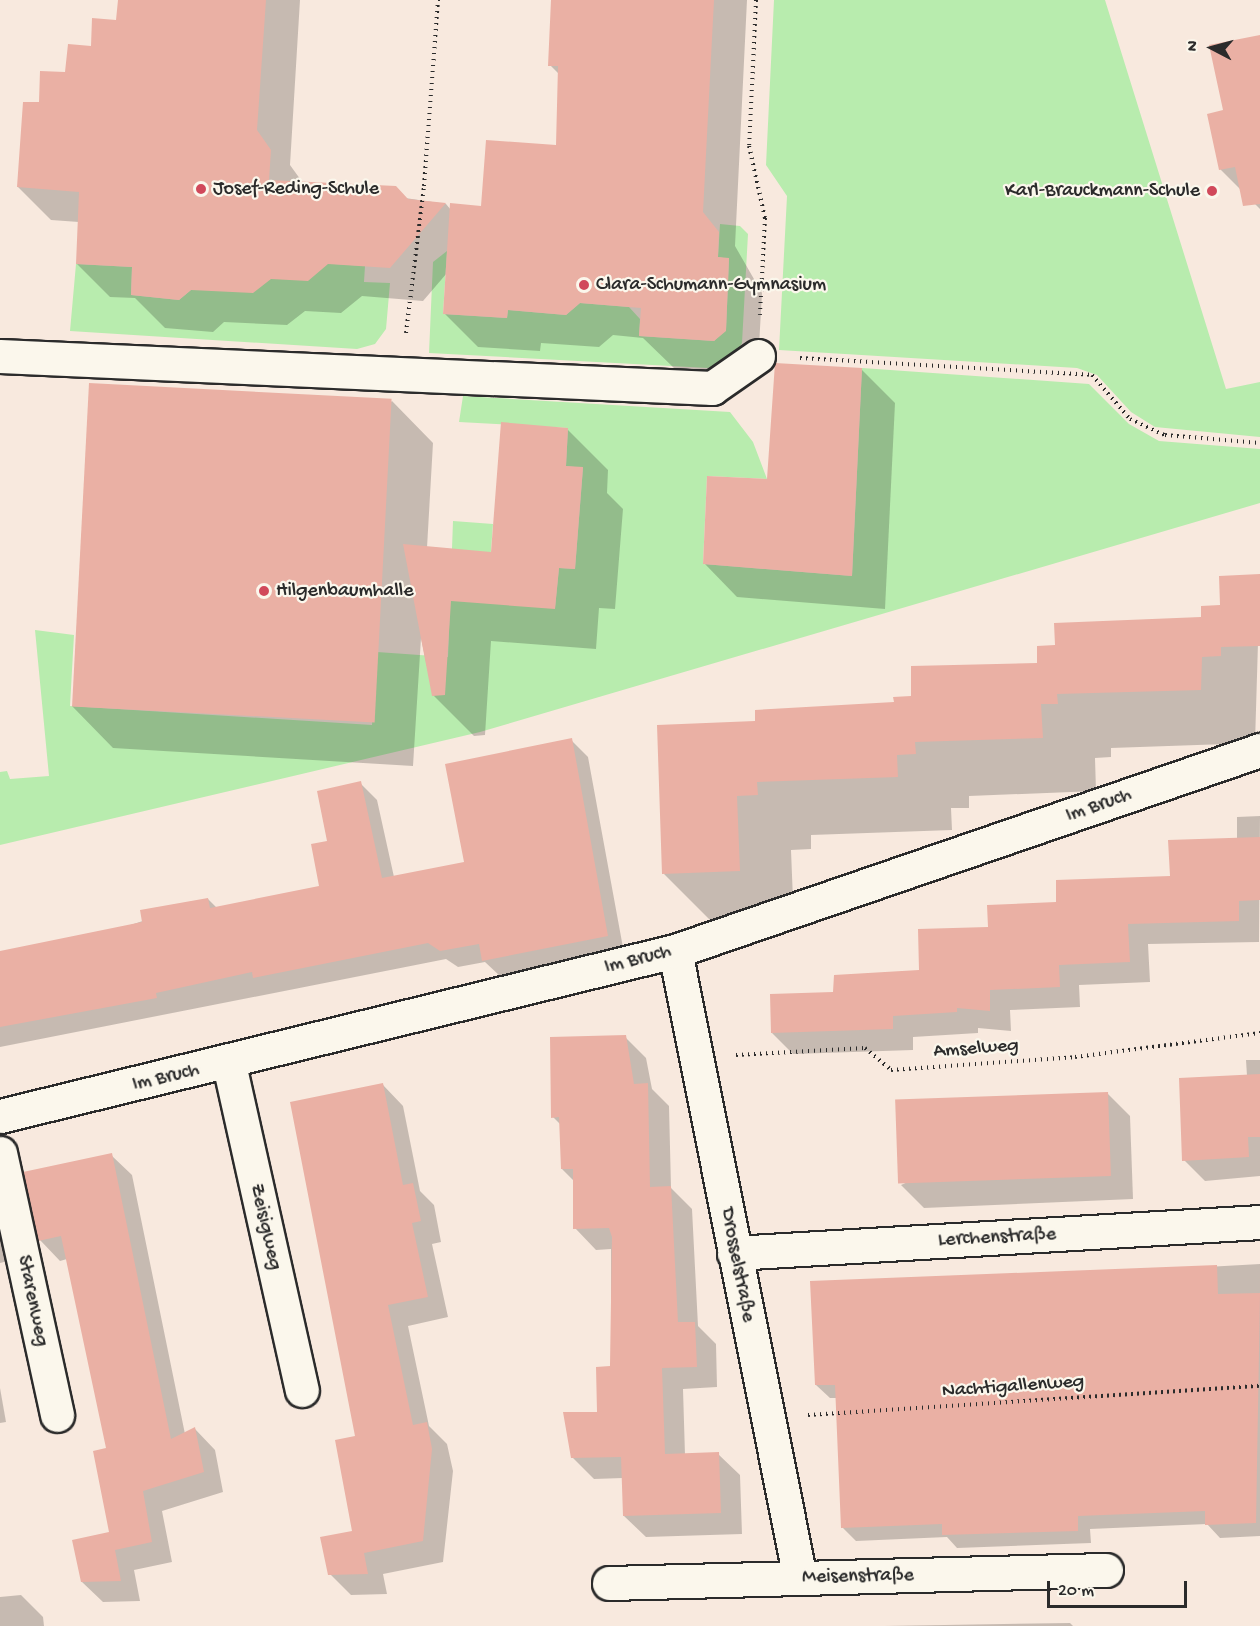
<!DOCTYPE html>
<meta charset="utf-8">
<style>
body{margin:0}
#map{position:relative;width:1260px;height:1626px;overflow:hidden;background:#f8e9de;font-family:"Gochi Hand",sans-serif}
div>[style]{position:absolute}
.green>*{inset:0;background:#b8ecae}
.shadow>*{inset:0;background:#0003}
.building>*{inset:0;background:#eab0a4;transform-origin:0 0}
.path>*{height:4px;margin-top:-2px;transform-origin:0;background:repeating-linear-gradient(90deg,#2b2b2b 0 1.5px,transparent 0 6px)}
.roads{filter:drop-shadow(2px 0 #2b2b2b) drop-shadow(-2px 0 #2b2b2b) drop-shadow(0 2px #2b2b2b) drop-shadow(0 -2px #2b2b2b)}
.minor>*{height:33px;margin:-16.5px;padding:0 16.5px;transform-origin:16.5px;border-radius:16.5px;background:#fbf7ec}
.dots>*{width:16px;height:16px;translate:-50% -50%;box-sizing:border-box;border:3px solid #fbf7ec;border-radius:50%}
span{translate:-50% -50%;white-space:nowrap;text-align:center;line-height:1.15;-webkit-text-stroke:4.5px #fbf7ec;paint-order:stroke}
.poi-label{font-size:20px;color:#2b2b2b}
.left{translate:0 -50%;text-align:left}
.right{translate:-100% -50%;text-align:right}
.street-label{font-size:20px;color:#2b2b2b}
.north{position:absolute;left:1182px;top:18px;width:60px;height:60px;-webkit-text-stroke:4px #fbf7ec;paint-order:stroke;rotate:276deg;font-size:16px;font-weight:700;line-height:24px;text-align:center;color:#2b2b2b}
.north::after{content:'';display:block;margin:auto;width:21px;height:27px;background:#2b2b2b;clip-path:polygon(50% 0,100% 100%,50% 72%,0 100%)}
.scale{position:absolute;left:1047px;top:1581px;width:140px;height:27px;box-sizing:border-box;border:3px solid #2b2b2b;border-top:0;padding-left:8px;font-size:18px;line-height:21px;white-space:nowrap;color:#2b2b2b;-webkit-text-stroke:4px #fbf7ec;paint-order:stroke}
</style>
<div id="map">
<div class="green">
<i style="clip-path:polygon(774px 0,1105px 0,1226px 389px,1260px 382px,1260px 437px,1155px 427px,1131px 412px,1097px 375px,1077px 368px,779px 350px,787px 196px,766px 165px)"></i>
<i style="clip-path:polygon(720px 224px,740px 226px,748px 234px,742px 343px,731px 361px,708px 368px,429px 353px,433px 262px,447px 251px,443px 314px,507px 318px,508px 310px,566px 315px,580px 303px,629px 307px,640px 319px,639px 336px,714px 341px,726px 330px,729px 259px,718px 257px)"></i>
<i style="clip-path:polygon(319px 263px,365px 266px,364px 282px,390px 283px,386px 329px,375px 344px,357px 349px,70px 331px,76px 264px,132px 267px,131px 295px,179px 300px,191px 290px)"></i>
<i style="clip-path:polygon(862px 368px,1089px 384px,1129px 424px,1159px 441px,1260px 449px,1260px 503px,480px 732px,0 845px,0 772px,7px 771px,10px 779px,49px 776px,35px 630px,74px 635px,70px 706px,372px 725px,377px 652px,448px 657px,453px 521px,493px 524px,487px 603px,555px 608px,559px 568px,575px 569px,583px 468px,566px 466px,568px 428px,459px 422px,463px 396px,730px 412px,753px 442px,767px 479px,707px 476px,703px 564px,852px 576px)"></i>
</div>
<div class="shadow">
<i style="clip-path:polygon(119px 0,300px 0,290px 165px,303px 183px,446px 204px,451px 210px,482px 208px,557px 147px,560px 75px,550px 65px,553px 0,747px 0,735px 246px,762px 293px,758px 364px,748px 374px,674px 368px,643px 338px,613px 335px,599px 347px,541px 343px,540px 351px,478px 347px,444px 313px,447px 273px,423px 301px,362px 296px,341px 313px,305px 311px,287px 325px,224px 322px,213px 332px,165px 328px,135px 298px,110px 297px,77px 264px,79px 222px,51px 220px,18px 187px,40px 104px,118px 22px)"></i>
<i style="clip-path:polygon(1260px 36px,1260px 209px,1220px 169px)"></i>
<i style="clip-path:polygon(861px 369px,895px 403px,885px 609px,737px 597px,704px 563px)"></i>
<i style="clip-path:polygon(392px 401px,433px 443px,427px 548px,492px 554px,567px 429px,608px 470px,607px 493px,623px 509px,615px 609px,599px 608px,596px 649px,491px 641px,485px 735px,474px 736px,433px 695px,421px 638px,413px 766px,113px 748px,72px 706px)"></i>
<i style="clip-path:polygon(1260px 576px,1255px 743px,1111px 748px,1111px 757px,1095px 758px,1096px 791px,969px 796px,969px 808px,951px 808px,952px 830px,811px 835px,811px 849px,791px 850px,794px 925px,718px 928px,664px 874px,757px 722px,895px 703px,1038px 664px,1056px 647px,1203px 618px)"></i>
<i style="clip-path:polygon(571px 740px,588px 757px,624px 953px,501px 977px,485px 962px,458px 967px,446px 959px,0 1047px,0 969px,208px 899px,217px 908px,321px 887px,329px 842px,360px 783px,377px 800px,394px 877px,466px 864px)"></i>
<i style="clip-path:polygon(1260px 816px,1259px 942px,1148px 944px,1150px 982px,1079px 985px,1080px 1007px,1010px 1010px,1011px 1031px,978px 1028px,978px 1033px,913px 1037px,913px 1050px,793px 1054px,772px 1033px,835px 994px,920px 972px,989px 928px,1057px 903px,1171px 877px,1237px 839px,1237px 817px)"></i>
<i style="clip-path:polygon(625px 1037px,646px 1058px,652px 1089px,669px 1106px,671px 1188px,692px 1209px,698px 1326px,716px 1344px,717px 1387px,683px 1389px,685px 1455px,718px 1454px,740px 1475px,742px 1534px,646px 1537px,624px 1516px,623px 1478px,594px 1479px,572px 1457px,599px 1413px,611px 1368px,611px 1249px,596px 1250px,575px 1228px,574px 1181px,562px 1169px,561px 1125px,553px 1117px)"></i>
<i style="clip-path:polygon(1246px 1060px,1260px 1060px,1260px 1176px,1205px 1181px,1184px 1160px,1247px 1076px)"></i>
<i style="clip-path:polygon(383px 1085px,403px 1106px,420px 1191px,434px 1205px,441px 1242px,432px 1244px,448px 1317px,408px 1326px,429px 1426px,447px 1444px,453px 1471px,443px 1562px,383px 1574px,387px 1594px,351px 1595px,330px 1574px,354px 1532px)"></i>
<i style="clip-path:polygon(1107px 1093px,1130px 1116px,1133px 1199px,924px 1208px,901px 1185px)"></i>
<i style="clip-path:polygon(111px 1155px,132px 1175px,185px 1434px,195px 1429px,215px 1450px,223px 1492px,162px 1511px,172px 1562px,134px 1570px,140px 1601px,103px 1602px,82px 1582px,111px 1534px,108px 1449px,67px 1259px,60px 1261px,40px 1240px)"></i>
<i style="clip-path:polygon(0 1210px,12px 1260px,0 1263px)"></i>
<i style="clip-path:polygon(1260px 1264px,1260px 1536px,1220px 1538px,1207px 1524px,1090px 1529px,1091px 1543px,957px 1548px,947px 1537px,856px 1541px,843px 1528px,838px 1398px,830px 1398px,816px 1385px,992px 1279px)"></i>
<i style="clip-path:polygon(0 1388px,6px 1422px,0 1423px)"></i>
<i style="clip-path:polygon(21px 1595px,43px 1617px,44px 1626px,0 1626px,0 1597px)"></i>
<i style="clip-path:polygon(1070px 1623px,1073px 1626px,884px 1626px)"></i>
</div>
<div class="building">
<i style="clip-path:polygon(118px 0,266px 0,257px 130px,271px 150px,269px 180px,396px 186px,408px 199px,446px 203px,390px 268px,328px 264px,308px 281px,271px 279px,253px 293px,191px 290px,179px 300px,131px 295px,132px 267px,76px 264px,79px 192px,17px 187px,23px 102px,39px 102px,40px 71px,65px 72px,68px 44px,91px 46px,92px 18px,116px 20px)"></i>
<i style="clip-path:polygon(551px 0,714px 0,703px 212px,719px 232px,718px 257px,729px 258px,726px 331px,714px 341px,639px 336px,641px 308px,580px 303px,566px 315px,508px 310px,507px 318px,443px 314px,450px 203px,481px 206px,486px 140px,556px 145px,558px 66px,548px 66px)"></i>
<i style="clip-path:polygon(1260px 35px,1260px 204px,1243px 206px,1235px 167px,1219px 170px,1207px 114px,1223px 110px,1209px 45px)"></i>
<i style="clip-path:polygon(775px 363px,862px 368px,852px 576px,703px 564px,707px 476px,767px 479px)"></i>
<i style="left:89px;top:383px;width:303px;height:324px;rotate:3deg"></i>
<i style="clip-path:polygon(501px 422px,568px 428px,566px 466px,583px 467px,575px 569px,559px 568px,555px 609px,451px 601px,445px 695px,432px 696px,403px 544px,491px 552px)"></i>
<i style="clip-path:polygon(1260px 574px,1260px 646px,1221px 647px,1221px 656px,1202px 657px,1201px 690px,1057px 694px,1058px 704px,1041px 704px,1043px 738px,915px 742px,916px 754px,897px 755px,898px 777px,757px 782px,758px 795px,737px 796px,740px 871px,662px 874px,657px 725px,755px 721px,755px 710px,894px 702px,893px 697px,911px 696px,911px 666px,1037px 663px,1037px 646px,1055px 645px,1054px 623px,1201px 617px,1201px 606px,1220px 605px,1219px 576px)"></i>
<i style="clip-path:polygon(572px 738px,608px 936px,482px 961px,479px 944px,440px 951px,428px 943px,253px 978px,252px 972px,156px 993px,157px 998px,0 1027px,0 951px,142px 922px,140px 910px,208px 898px,210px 908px,319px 886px,311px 844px,327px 841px,317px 791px,361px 781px,382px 878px,464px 862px,445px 764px)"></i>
<i style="clip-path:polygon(1260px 837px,1260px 900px,1239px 901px,1239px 921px,1128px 924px,1130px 962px,1059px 965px,1060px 987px,990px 990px,990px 1011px,957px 1008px,957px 1012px,893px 1016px,893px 1029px,771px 1033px,770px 994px,833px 992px,834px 975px,919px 970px,918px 929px,988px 927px,987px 905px,1056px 902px,1056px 880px,1170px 876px,1168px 840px)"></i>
<i style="clip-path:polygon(626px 1035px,634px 1084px,648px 1083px,650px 1187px,671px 1186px,678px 1322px,695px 1322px,697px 1367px,662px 1368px,665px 1454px,719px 1452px,721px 1513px,623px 1516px,621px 1457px,571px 1458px,563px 1412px,597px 1412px,596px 1367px,610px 1366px,612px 1237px,609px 1228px,573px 1229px,573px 1169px,561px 1169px,559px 1117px,551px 1118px,550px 1037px)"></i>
<i style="clip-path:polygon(1260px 1074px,1260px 1137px,1248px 1137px,1249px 1157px,1182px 1161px,1179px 1078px)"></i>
<i style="clip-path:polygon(383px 1083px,403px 1185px,413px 1183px,421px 1221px,412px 1223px,428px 1297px,388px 1305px,413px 1425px,427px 1422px,432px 1449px,423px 1541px,364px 1553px,368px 1574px,328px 1575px,320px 1537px,352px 1531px,335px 1440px,355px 1436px,290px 1102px)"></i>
<i style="left:1108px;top:1092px;width:84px;height:213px;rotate:88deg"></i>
<i style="clip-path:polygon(112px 1153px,171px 1439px,195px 1427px,204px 1472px,143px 1491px,152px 1542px,115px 1550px,121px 1581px,81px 1582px,72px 1540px,109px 1532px,93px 1451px,106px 1448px,61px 1236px,38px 1241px,23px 1172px)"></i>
<i style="clip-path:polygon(1217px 1265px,1218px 1294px,1260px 1293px,1256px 1523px,1205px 1525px,1205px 1511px,1078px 1516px,1078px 1531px,942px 1535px,942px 1524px,841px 1528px,835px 1385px,815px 1385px,810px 1281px)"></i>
</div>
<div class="path">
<i style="left:756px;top:0;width:146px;rotate:92.7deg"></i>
<i style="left:749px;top:146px;width:74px;rotate:77.5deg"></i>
<i style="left:765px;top:218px;width:97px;rotate:93deg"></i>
<i style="left:406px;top:333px;width:148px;rotate:-83deg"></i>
<i style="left:424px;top:186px;width:187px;rotate:-85.7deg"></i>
<i style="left:800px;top:358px;width:292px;rotate:3.3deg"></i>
<i style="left:1092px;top:375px;width:58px;rotate:49.2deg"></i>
<i style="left:1130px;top:419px;width:38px;rotate:25deg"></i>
<i style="left:1165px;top:435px;width:95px;rotate:4.8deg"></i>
<i style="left:736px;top:1055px;width:129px;rotate:-3.1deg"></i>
<i style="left:865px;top:1048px;width:34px;rotate:40deg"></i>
<i style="left:891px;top:1070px;width:184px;rotate:-4deg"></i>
<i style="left:1075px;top:1057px;width:187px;rotate:-7.4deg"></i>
<i style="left:808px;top:1415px;width:453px;rotate:-3.7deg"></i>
</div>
<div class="roads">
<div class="minor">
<i style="left:0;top:356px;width:713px;rotate:2.57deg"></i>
<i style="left:712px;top:388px;width:56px;rotate:-34.8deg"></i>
<i style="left:675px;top:951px;width:639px;rotate:78.73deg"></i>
<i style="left:229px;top:1064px;width:334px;rotate:77.4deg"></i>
<i style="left:0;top:1116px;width:695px;rotate:-13.74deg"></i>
<i style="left:675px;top:951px;width:619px;rotate:-18.96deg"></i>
<i style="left:0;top:1153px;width:268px;rotate:77.7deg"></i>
<i style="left:734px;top:1253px;width:527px;rotate:-3.37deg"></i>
<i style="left:609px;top:1583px;width:497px;rotate:-1.5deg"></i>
</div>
</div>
<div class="dots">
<i style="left:201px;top:189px;background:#d1495b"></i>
<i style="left:1212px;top:191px;background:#d1495b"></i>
<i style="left:584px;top:285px;background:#d1495b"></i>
<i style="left:264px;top:591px;background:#d1495b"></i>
</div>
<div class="poi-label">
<span class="left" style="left:213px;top:189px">Josef-Reding-Schule</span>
<span class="right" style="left:1200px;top:191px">Karl-Brauckmann-Schule</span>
<span class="left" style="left:596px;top:285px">Clara-Schumann-Gymnasium</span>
<span class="left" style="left:276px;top:591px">Hilgenbaumhalle</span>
</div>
<div class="street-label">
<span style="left:1099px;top:806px;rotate:-19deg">Im Bruch</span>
<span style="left:638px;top:960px;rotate:-14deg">Im Bruch</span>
<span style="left:976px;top:1049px;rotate:-4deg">Amselweg</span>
<span style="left:166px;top:1078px;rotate:-13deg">Im Bruch</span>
<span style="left:265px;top:1227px;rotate:77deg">Zeisigweg</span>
<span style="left:997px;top:1238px;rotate:-3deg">Lerchenstraße</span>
<span style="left:737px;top:1265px;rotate:79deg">Drosselstraße</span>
<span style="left:32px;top:1301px;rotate:78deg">Starenweg</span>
<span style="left:1013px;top:1387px;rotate:-4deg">Nachtigallenweg</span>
<span style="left:858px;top:1577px;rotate:-1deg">Meisenstraße</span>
</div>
<div class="north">N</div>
<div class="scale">20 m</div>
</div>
